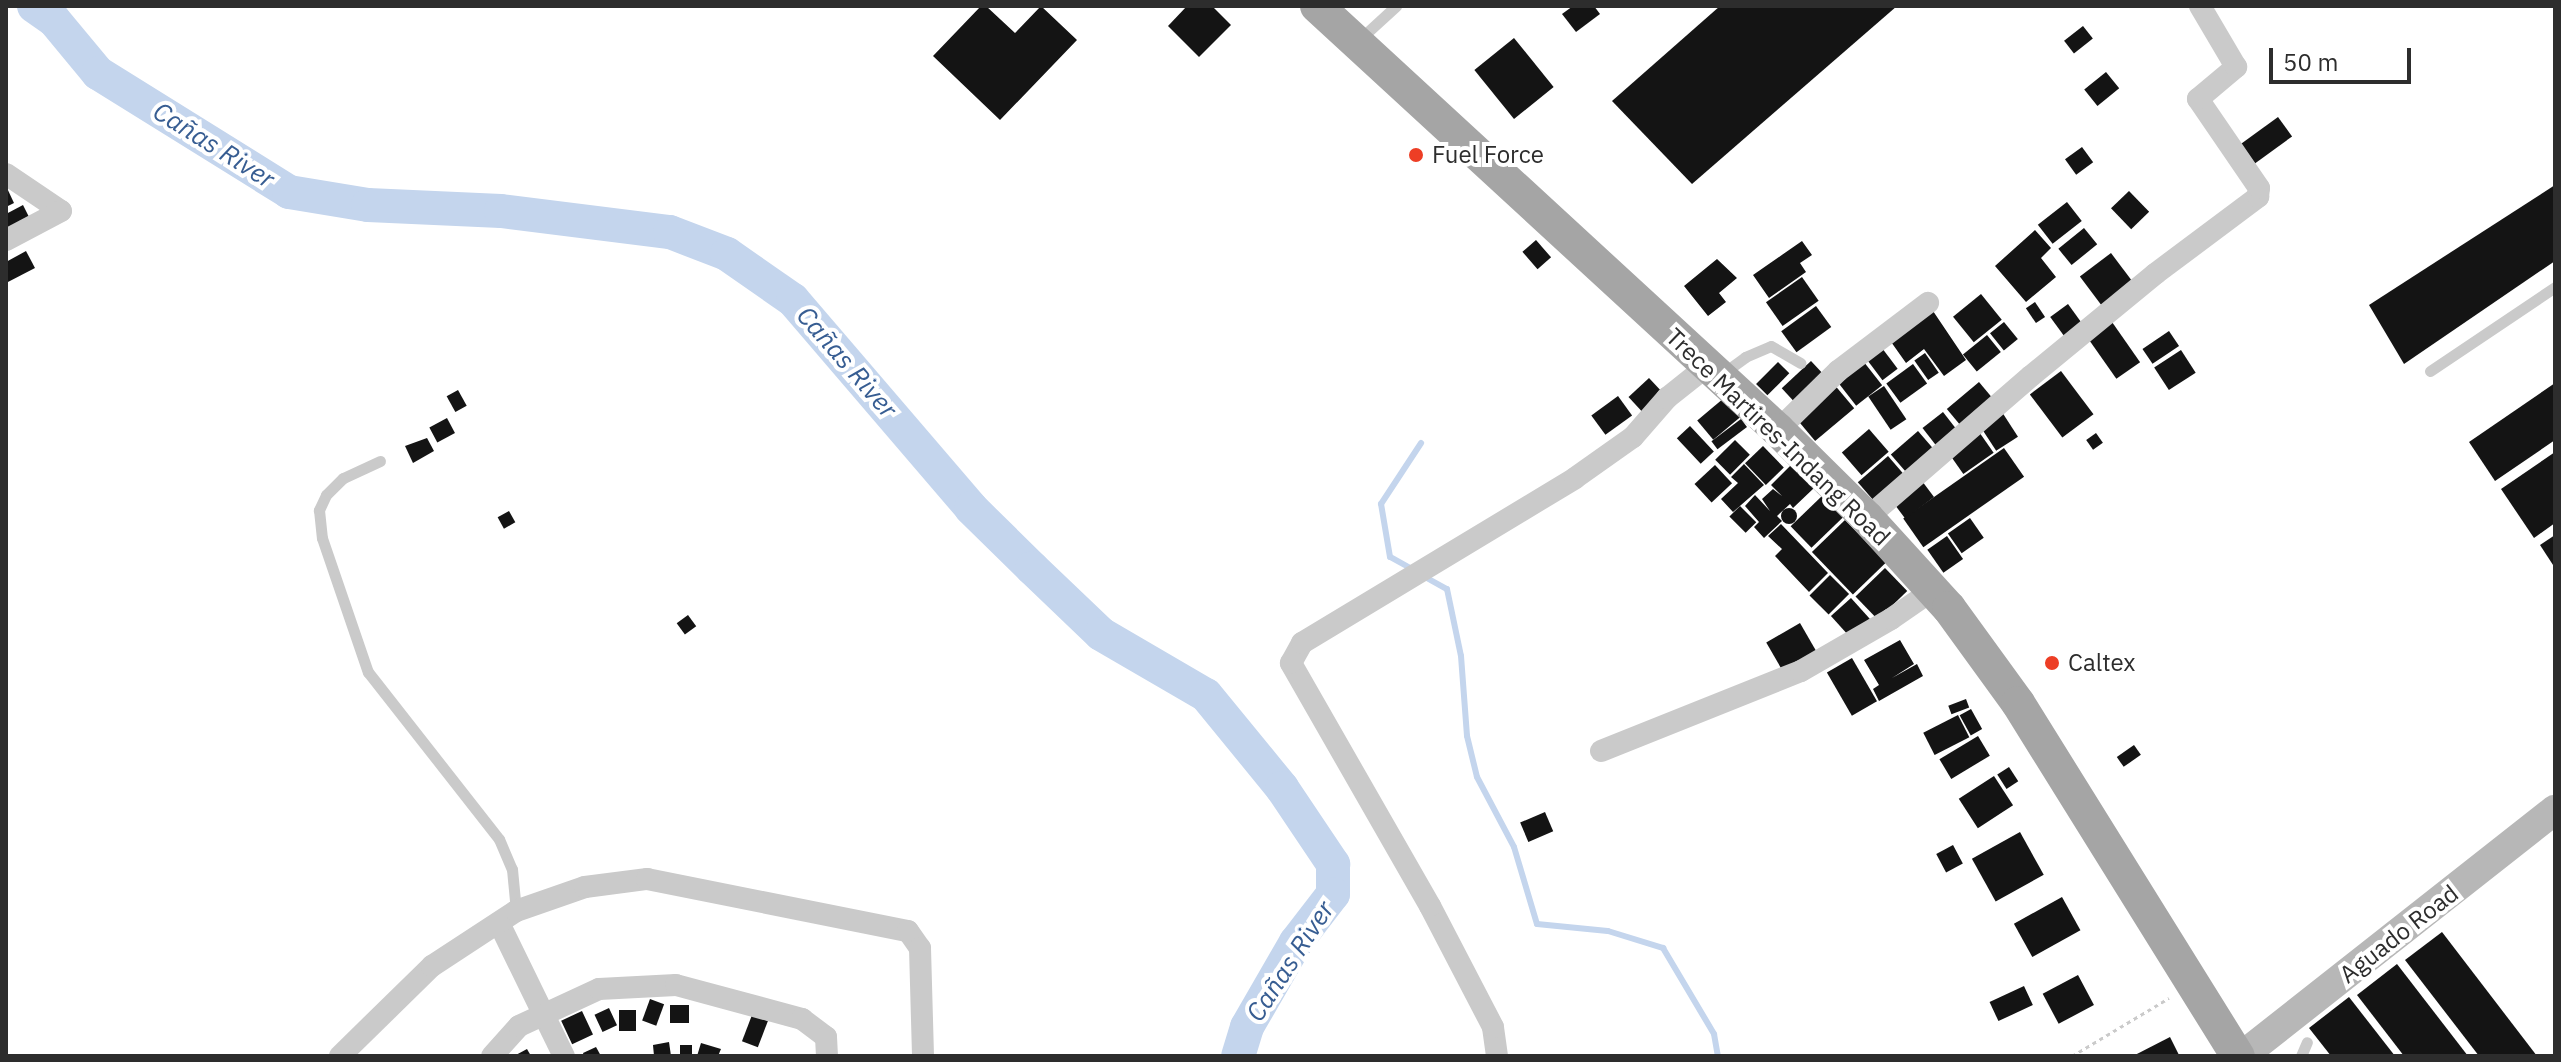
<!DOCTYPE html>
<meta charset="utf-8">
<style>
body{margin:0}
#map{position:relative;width:2561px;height:1062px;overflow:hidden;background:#fff;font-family:"IBM Plex Sans",sans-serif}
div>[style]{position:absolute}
.stream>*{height:6px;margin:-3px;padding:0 3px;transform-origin:3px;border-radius:3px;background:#c4d5ed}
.river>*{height:34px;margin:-17px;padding:0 17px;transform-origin:17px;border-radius:17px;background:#c4d5ed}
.building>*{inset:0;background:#141414;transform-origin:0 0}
.round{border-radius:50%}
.path>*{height:3px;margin-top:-1.5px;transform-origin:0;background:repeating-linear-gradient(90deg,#cacaca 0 4px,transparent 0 8px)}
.lane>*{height:11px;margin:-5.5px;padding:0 5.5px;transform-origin:5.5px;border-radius:5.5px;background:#cacaca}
.street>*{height:22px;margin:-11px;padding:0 11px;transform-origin:11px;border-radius:11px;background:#cacaca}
.secondary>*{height:30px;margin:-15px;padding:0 15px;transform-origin:15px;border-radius:15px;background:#b7b7b7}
.primary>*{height:34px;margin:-17px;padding:0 17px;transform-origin:17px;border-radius:17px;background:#a5a5a5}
.dots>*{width:22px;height:22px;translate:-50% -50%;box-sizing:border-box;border:4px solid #fff;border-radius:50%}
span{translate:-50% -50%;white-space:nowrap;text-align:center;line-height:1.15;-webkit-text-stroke:8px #fff;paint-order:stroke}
.poi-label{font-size:24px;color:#2d2d2d}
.left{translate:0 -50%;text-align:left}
.street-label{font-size:24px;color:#2d2d2d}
.water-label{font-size:26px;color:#375d92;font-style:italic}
.frame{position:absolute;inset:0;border:8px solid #2d2d2d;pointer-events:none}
.scale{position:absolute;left:2269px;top:48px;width:142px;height:36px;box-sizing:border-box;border:4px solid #2d2d2d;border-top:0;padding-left:10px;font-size:24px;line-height:28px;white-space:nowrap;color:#2d2d2d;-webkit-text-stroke:6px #fff;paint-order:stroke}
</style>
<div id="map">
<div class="stream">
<i style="left:1412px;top:569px;width:25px;rotate:-151deg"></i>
<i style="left:1390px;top:557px;width:54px;rotate:-99.6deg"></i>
<i style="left:1381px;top:504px;width:73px;rotate:-56.7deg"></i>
<i style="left:1425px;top:577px;width:25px;rotate:29deg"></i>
<i style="left:1447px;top:589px;width:68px;rotate:78.2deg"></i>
<i style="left:1461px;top:656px;width:80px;rotate:85.7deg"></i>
<i style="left:1467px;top:736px;width:42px;rotate:76.3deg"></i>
<i style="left:1477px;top:777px;width:79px;rotate:62.1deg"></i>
<i style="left:1514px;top:847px;width:80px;rotate:73.4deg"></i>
<i style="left:1537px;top:924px;width:71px;rotate:5.6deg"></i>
<i style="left:1608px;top:931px;width:58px;rotate:17.2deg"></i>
<i style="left:1663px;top:948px;width:100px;rotate:59.3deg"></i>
<i style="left:1714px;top:1034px;width:22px;rotate:80deg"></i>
</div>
<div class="river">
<i style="left:34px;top:6px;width:24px;rotate:35deg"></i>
<i style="left:54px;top:20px;width:69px;rotate:50.3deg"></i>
<i style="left:98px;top:73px;width:225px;rotate:31.9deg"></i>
<i style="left:289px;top:192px;width:80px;rotate:9.3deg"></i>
<i style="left:368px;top:205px;width:133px;rotate:2.6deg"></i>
<i style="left:501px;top:211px;width:170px;rotate:7.1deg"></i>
<i style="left:670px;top:232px;width:61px;rotate:21.1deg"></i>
<i style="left:727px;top:254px;width:80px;rotate:34.9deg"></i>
<i style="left:793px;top:300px;width:274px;rotate:49.4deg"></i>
<i style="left:971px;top:508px;width:86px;rotate:44.5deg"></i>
<i style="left:1032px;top:568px;width:95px;rotate:43.7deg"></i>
<i style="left:1101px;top:634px;width:121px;rotate:30.2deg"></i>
<i style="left:1206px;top:695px;width:120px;rotate:50.7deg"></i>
<i style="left:1282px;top:788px;width:92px;rotate:56.1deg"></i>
<i style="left:1333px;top:864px;width:30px;rotate:90deg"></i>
<i style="left:1333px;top:894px;width:61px;rotate:127.6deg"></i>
<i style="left:1296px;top:942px;width:98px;rotate:120deg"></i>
<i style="left:1247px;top:1027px;width:30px;rotate:107deg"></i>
</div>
<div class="building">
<i style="clip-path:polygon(981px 6px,986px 6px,1015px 33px,1041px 6px,1077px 40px,1000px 120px,933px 56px)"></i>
<i style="clip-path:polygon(1187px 6px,1212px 6px,1231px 25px,1199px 57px,1168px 26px)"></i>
<i style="clip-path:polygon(1573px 6px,1594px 6px,1600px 14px,1576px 32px,1562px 14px)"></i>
<i style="clip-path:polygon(1720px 6px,1897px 6px,1692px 184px,1612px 101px)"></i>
<i style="left:2083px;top:26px;width:16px;height:24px;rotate:52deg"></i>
<i style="left:1514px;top:38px;width:63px;height:51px;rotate:51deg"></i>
<i style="left:2106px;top:72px;width:21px;height:28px;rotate:51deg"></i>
<i style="left:2278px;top:117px;width:24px;height:46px;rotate:54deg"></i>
<i style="left:2082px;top:147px;width:19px;height:21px;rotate:54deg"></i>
<i style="clip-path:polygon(2555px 185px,2555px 261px,2404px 364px,2369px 305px)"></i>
<i style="clip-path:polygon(6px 186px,14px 203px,6px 207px)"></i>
<i style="left:2129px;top:191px;width:29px;height:25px;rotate:46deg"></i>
<i style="left:2067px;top:202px;width:24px;height:37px;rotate:52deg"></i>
<i style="clip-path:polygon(23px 205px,32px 223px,6px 236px,6px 214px)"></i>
<i style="left:2084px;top:228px;width:21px;height:33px;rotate:51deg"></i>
<i style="clip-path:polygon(2035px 230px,2051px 248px,2041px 258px,2056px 277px,2026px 302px,1995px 266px)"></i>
<i style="left:1536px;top:240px;width:23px;height:18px;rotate:49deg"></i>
<i style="clip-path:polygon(1802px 241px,1812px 255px,1800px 263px,1806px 272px,1769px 298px,1753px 275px)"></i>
<i style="clip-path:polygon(26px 251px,35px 268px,6px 283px,6px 262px)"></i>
<i style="left:2111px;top:253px;width:40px;height:39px;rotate:53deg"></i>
<i style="clip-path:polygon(1717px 259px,1737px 278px,1719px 293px,1726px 302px,1708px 316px,1684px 286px)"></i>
<i style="left:1802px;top:277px;width:29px;height:44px;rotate:55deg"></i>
<i style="left:1981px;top:294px;width:33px;height:36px;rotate:51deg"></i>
<i style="left:2035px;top:302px;width:18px;height:11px;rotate:56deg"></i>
<i style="left:2068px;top:304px;width:24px;height:22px;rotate:54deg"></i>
<i style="left:1816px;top:306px;width:26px;height:43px;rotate:54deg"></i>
<i style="clip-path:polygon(1931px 308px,1966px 360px,1944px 376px,1924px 349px,1906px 363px,1889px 339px)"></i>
<i style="left:2004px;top:322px;width:22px;height:18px;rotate:51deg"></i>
<i style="left:2112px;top:322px;width:49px;height:29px;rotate:55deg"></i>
<i style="left:2169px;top:331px;width:18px;height:32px;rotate:56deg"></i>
<i style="left:1987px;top:335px;width:22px;height:31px;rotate:51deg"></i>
<i style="left:1882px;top:348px;width:26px;height:19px;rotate:53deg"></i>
<i style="left:2181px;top:350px;width:27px;height:32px;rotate:57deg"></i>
<i style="left:1925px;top:353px;width:24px;height:13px;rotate:55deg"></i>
<i style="left:1860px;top:357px;width:36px;height:33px;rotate:52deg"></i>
<i style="left:1811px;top:361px;width:21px;height:40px;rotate:47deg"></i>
<i style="left:1778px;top:362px;width:16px;height:31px;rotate:45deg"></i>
<i style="left:1913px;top:364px;width:24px;height:33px;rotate:54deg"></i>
<i style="left:2061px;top:371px;width:54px;height:39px;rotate:53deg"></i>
<i style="left:1649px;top:378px;width:22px;height:28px;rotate:47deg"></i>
<i style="left:1979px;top:382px;width:25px;height:42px;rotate:50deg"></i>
<i style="left:1833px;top:383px;width:33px;height:51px;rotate:50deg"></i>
<i style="clip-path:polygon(2555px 383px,2555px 440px,2495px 481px,2469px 442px)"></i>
<i style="left:1884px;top:386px;width:40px;height:19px;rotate:56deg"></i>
<i style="left:458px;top:390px;width:18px;height:13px;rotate:61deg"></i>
<i style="left:1618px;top:396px;width:24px;height:33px;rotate:54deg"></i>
<i style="left:1724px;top:398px;width:25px;height:35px;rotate:50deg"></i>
<i style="left:2000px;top:409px;width:33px;height:26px;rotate:57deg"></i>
<i style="left:1943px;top:412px;width:24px;height:26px;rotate:52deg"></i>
<i style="left:447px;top:418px;width:17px;height:20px;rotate:62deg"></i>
<i style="left:1741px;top:419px;width:10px;height:37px;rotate:53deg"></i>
<i style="left:1690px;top:426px;width:35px;height:18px;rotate:47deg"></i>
<i style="left:1869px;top:429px;width:30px;height:36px;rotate:49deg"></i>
<i style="left:1977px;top:429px;width:29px;height:37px;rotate:55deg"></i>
<i style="left:1918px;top:431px;width:28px;height:36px;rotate:49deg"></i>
<i style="left:2096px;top:433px;width:12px;height:12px;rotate:55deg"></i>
<i style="clip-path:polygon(427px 438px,434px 451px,413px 463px,405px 446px)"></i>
<i style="left:1735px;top:440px;width:21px;height:28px;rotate:45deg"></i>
<i style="left:1763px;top:446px;width:30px;height:25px;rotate:46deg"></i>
<i style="left:2004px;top:448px;width:35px;height:123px;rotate:55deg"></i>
<i style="clip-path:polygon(2555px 452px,2555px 523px,2534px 538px,2501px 489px)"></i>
<i style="left:1888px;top:456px;width:29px;height:40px;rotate:49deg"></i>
<i style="clip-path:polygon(1744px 464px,1764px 485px,1733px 512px,1721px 499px,1738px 483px,1731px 477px)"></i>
<i style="left:1715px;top:465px;width:25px;height:28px;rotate:47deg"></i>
<i style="clip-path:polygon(1791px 465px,1814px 488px,1793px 508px,1790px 504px,1777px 516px,1782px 521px,1764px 538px,1754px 527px,1759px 522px,1745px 506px,1755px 495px,1770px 511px,1762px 499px,1773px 489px,1782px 496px,1771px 485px)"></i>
<i style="left:1919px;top:477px;width:25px;height:36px;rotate:53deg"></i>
<i style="left:1823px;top:495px;width:30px;height:45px;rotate:46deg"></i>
<i style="left:1740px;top:506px;width:23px;height:15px;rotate:45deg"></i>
<i class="round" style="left:1781px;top:508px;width:16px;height:16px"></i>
<i style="left:509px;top:511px;width:13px;height:13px;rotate:61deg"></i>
<i style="left:1970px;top:518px;width:24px;height:27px;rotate:55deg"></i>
<i style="left:1845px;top:520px;width:59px;height:46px;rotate:46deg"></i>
<i style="clip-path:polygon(1781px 524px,1828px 573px,1809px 592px,1775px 556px,1782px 549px,1768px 536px)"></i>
<i style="clip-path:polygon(2555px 535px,2555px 568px,2540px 545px)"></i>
<i style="left:1947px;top:536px;width:28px;height:24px;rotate:55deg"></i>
<i style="left:1885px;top:568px;width:32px;height:41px;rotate:46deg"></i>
<i style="left:1830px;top:575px;width:27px;height:29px;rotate:45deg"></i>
<i style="left:1851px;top:598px;width:28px;height:27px;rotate:48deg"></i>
<i style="left:688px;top:615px;width:14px;height:14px;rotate:54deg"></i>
<i style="left:1800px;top:623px;width:34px;height:39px;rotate:60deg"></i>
<i style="clip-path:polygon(1900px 640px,1914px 664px,1892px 678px,1917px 664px,1923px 676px,1879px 701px,1873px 689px,1879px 685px,1864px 660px)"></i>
<i style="left:1852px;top:658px;width:50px;height:29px;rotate:60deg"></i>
<i style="left:1966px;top:699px;width:9px;height:19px;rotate:69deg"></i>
<i style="left:1971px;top:709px;width:23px;height:13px;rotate:61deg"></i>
<i style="left:1958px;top:715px;width:25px;height:39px;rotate:63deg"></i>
<i style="left:1978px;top:736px;width:23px;height:45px;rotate:59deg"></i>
<i style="left:2134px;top:745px;width:12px;height:21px;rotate:55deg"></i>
<i style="left:2009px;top:767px;width:17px;height:14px;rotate:57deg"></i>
<i style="left:1994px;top:776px;width:35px;height:42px;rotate:57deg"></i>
<i style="left:1545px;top:812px;width:21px;height:27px;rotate:67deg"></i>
<i style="left:2020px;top:832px;width:49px;height:55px;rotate:61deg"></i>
<i style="left:1953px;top:845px;width:21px;height:19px;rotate:62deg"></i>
<i style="left:2062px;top:897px;width:38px;height:55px;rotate:61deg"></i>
<i style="clip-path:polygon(2442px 932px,2537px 1056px,2479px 1056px,2405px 960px)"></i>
<i style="clip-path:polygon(2397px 964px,2468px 1056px,2404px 1056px,2357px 995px)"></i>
<i style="left:2078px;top:975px;width:34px;height:40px;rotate:62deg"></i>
<i style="left:2024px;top:986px;width:21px;height:38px;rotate:65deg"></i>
<i style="clip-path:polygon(2349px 997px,2395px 1056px,2331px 1056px,2309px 1028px)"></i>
<i style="left:650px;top:999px;width:15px;height:23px;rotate:20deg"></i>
<i style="left:670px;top:1005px;width:19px;height:18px"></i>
<i style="left:609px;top:1008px;width:19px;height:16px;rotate:65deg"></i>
<i style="left:636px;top:1010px;width:21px;height:17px;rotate:90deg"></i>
<i style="left:582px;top:1011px;width:26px;height:23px;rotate:65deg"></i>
<i style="left:752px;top:1015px;width:17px;height:28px;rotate:21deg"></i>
<i style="clip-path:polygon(2170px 1037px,2179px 1055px,2133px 1056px)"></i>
<i style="clip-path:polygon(669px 1042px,671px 1056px,654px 1056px,653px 1045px)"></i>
<i style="clip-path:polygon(701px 1043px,721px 1049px,718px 1056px,697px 1056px)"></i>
<i style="left:680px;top:1045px;width:12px;height:11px"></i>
<i style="clip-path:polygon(596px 1047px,601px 1056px,584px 1056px,583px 1053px)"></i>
<i style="clip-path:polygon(527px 1049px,531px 1056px,514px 1056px)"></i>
</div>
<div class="path">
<i style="left:2072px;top:1056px;width:113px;rotate:-30.9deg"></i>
</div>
<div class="lane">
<i style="left:1360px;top:39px;width:49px;rotate:-42.5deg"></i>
<i style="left:2430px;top:371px;width:151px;rotate:-33.9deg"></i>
<i style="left:1722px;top:374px;width:29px;rotate:-36deg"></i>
<i style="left:1745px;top:357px;width:28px;rotate:-23deg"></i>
<i style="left:1771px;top:346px;width:34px;rotate:30deg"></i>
<i style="left:380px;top:461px;width:41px;rotate:155.3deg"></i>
<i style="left:343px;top:478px;width:24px;rotate:135deg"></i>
<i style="left:326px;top:495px;width:17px;rotate:115deg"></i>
<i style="left:319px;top:510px;width:28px;rotate:84deg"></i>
<i style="left:322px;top:538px;width:142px;rotate:71.1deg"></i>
<i style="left:368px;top:672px;width:212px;rotate:51.9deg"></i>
<i style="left:499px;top:839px;width:33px;rotate:67deg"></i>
<i style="left:512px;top:869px;width:42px;rotate:84.6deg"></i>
<i style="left:2301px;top:1056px;width:15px;rotate:-67deg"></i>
</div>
<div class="street">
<i style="left:6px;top:174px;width:66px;rotate:33.9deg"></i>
<i style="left:61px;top:211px;width:62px;rotate:152.2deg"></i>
<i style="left:1778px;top:430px;width:84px;rotate:-44.5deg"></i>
<i style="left:1838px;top:371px;width:113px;rotate:-37.1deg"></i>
<i style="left:1867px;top:518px;width:217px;rotate:-40.9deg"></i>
<i style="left:2031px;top:376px;width:161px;rotate:-39.4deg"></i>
<i style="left:2155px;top:274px;width:129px;rotate:-36.8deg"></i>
<i style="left:2258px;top:197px;width:9px;rotate:-84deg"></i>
<i style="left:2259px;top:188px;width:108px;rotate:-124.4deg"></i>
<i style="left:2198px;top:99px;width:50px;rotate:-40.1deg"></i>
<i style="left:2236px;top:67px;width:71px;rotate:-120.5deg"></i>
<i style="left:1601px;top:751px;width:215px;rotate:-21.8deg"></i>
<i style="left:1801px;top:671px;width:104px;rotate:-30deg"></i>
<i style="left:1891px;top:619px;width:51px;rotate:-34.6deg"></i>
<i style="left:499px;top:923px;width:148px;rotate:64deg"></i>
<i style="left:340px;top:1056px;width:129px;rotate:-44.4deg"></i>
<i style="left:432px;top:966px;width:100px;rotate:-33.2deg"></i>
<i style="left:516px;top:911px;width:73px;rotate:-19.2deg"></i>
<i style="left:585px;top:887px;width:63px;rotate:-7.4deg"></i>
<i style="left:647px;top:879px;width:266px;rotate:11.3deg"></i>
<i style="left:908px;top:931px;width:21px;rotate:55deg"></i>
<i style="left:920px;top:948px;width:108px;rotate:88.4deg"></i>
<i style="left:492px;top:1056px;width:40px;rotate:-48deg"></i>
<i style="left:519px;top:1026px;width:88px;rotate:-24.8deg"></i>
<i style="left:599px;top:989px;width:77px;rotate:-3deg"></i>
<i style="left:676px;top:985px;width:131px;rotate:15.1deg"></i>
<i style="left:802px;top:1019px;width:30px;rotate:37deg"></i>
<i style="left:826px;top:1037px;width:19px;rotate:87deg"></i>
<i style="left:1497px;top:1056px;width:29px;rotate:-98deg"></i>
<i style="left:1493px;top:1027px;width:136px;rotate:-117.5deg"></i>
<i style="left:1430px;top:906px;width:280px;rotate:-119.8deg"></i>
<i style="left:1291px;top:663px;width:23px;rotate:-61deg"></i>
<i style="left:1302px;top:643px;width:319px;rotate:-31.1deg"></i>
<i style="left:1575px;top:478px;width:71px;rotate:-35.3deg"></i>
<i style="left:1633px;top:437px;width:52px;rotate:-48.9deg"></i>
<i style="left:1667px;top:398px;width:50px;rotate:-38.5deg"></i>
</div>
<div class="secondary">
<i style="left:2242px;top:1056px;width:398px;rotate:-38.2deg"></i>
</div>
<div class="primary">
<i style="left:1317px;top:6px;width:626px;rotate:42.61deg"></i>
<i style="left:1778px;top:430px;width:125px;rotate:44.7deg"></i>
<i style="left:1867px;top:518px;width:122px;rotate:47.7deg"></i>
<i style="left:1949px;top:608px;width:117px;rotate:54deg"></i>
<i style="left:2018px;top:703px;width:416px;rotate:58.1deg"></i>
</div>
<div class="dots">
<i style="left:1416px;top:155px;background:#ed3e25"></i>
<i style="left:2052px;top:663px;background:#ed3e25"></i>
</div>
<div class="poi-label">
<span class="left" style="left:1432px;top:155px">Fuel Force</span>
<span class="left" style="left:2068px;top:663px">Caltex</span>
</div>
<div class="street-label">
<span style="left:1778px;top:437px;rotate:44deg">Trece Martires-Indang Road</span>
<span style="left:2399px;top:934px;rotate:-38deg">Aguado Road</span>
</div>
<div class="water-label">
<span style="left:214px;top:145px;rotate:32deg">Cañas River</span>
<span style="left:847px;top:362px;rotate:49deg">Cañas River</span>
<span style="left:1290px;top:961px;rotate:-57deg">Cañas River</span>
</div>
<div class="frame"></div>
<div class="scale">50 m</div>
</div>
